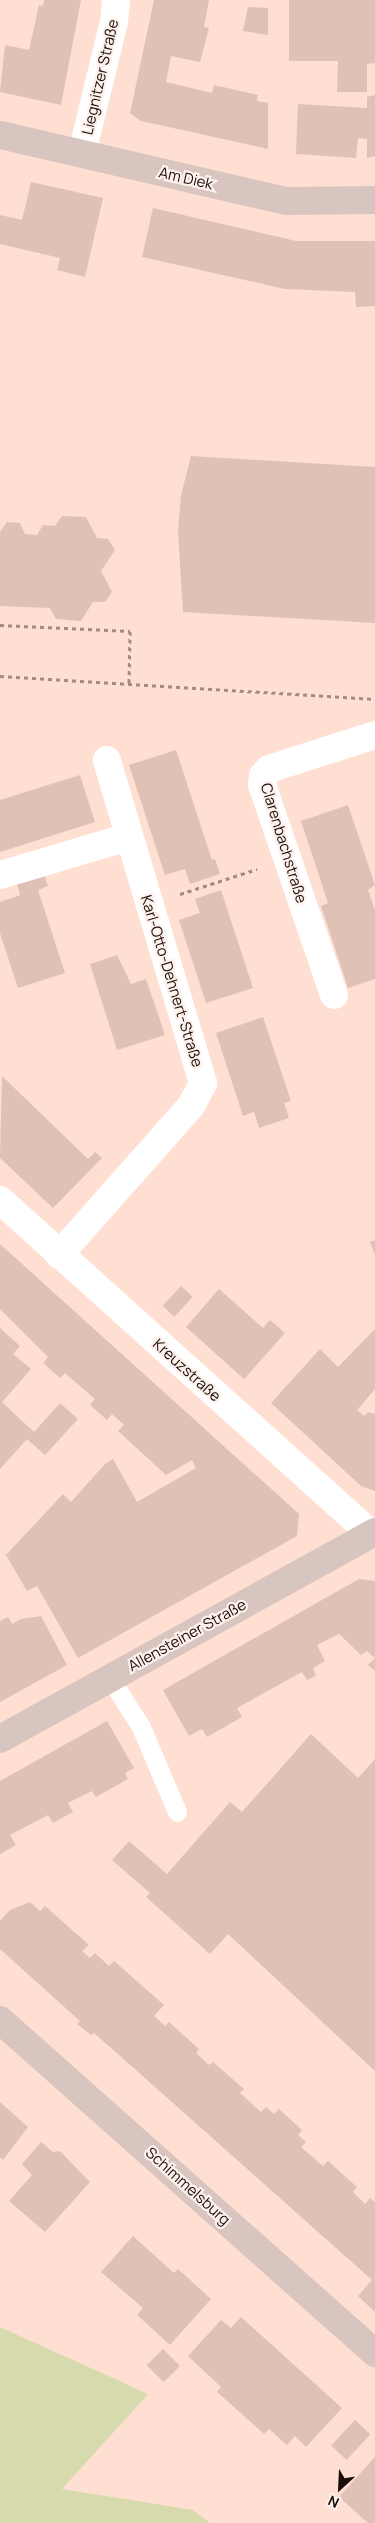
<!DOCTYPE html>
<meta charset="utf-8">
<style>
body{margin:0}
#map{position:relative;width:375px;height:2523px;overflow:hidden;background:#ffdfd2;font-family:Manrope,sans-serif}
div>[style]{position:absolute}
.green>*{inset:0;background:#d6daac}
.building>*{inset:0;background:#e0c1b5;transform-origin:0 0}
.path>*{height:3px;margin-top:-1.5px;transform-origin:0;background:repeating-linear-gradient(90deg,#a28b81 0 4px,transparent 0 8px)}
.lane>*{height:19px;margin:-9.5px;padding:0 9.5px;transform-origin:9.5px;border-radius:9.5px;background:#fff}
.street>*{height:28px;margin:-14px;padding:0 14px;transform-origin:14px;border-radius:14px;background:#fff}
.secondary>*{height:28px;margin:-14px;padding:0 14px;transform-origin:14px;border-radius:14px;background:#d9c5bf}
span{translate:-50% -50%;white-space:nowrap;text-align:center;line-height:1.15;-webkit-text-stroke:4.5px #fef1ec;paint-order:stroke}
.street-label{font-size:15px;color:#180d09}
.north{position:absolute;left:315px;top:2463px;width:50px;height:50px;-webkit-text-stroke:4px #fef1ec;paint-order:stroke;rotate:205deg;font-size:14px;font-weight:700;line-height:20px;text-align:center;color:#180d09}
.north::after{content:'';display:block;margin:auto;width:18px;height:22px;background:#180d09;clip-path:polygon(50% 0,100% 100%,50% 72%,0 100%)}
</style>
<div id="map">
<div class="green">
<i style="clip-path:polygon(0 2327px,148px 2394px,62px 2489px,193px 2510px,210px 2523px,0 2523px)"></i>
</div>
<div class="building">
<i style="clip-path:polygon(44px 0,81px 0,61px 105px,0 92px,5px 45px,29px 50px,39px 5px,43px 6px)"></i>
<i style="clip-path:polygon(154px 0,209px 0,204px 27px,209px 28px,200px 62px,171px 56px,166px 82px,212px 93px,214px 85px,258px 95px,257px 101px,268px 103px,268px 149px,141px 121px,130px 113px)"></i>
<i style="clip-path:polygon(289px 0,375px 0,375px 63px,367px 64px,367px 92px,337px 92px,338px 61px,289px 61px)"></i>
<i style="clip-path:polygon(248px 7px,268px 8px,268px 35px,243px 31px)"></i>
<i style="clip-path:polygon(375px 95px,375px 156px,367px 158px,367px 139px,358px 138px,356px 158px,296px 154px,298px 104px,367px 108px,367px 97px)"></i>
<i style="clip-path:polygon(31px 182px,103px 198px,85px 277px,57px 270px,60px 258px,0 244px,0 215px,22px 220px)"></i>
<i style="clip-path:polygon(153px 208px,296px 241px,375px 241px,375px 306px,356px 307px,355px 292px,285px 289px,142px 257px)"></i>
<i style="clip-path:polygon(191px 456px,375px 467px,375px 623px,183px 612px,178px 532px,181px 495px)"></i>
<i style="clip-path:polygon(62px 516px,86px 517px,97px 538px,108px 539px,115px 550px,101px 571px,112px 592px,105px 602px,93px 602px,81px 621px,56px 619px,50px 608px,0 606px,0 532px,7px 522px,20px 523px,25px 534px,37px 535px,43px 525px,55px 526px)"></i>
<i style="clip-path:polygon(176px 750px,212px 860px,215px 859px,220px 874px,190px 884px,185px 869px,165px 875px,129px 765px)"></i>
<i style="clip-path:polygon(80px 775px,95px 822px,0 852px,0 800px)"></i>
<i style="clip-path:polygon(348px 805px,375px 885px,368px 890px,375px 910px,375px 979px,348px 988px,321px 906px,328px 903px,301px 821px)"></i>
<i style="clip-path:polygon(43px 872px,48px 886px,38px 890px,65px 973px,18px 988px,0 933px,0 902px,20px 895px,16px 881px)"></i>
<i style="clip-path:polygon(221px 890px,253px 988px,206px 1003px,179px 920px,200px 913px,195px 899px)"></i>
<i style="clip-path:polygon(117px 955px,131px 984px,146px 979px,165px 1035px,117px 1050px,90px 964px)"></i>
<i style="clip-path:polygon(263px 1017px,291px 1101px,284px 1103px,289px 1118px,259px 1128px,254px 1112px,243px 1116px,216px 1033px)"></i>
<i style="clip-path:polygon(2px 1076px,88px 1159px,95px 1152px,102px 1158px,53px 1208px,0 1158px)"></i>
<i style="clip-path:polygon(375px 1240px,375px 1255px,370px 1242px)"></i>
<i style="clip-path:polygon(0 1244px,299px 1514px,297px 1536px,78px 1658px,37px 1586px,27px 1591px,6px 1555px,63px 1494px,71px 1502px,104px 1465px,113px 1459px,137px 1502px,196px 1468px,192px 1460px,166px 1475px,118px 1431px,124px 1425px,112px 1414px,107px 1420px,90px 1405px,95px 1399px,65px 1373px,60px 1378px,43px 1363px,48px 1357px,0 1309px)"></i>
<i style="left:181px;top:1286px;width:16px;height:27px;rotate:43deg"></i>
<i style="clip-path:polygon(219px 1289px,263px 1328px,270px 1320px,285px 1333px,244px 1379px,186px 1327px)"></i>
<i style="clip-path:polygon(0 1328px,20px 1346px,13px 1354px,31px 1369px,2px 1402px,34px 1432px,60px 1403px,78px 1419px,45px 1455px,27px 1439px,0 1469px)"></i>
<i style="clip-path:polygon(375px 1329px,375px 1389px,357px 1410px,364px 1416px,368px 1412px,375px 1414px,375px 1491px,361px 1486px,271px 1403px,320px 1349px,338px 1367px)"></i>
<i style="clip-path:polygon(359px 1579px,375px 1581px,375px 1658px,367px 1651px,361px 1655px,339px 1634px,317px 1645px,325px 1661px,313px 1668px,316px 1676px,307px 1680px,302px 1672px,237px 1708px,242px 1717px,207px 1737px,202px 1729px,189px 1736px,163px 1690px)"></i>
<i style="clip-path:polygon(41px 1616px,67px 1665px,0 1702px,0 1621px,8px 1617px,12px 1624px,21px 1619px)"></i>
<i style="clip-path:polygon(375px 1658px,375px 1671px,368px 1665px)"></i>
<i style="clip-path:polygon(107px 1721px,134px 1768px,125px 1773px,128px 1779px,96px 1797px,92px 1791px,68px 1803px,73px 1812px,53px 1823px,48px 1815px,10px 1835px,16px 1845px,0 1854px,0 1781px)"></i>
<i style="clip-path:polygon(311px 1734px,358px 1778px,375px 1759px,375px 2071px,228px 1934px,210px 1954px,146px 1897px,150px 1893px,112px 1860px,129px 1841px,167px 1874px,230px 1802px,242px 1812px)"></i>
<i style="clip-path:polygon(30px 1902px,40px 1911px,45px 1906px,89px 1945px,82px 1951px,90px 1958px,95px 1953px,109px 1966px,114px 1961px,164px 2005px,154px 2016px,165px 2026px,169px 2022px,199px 2049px,196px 2053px,209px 2065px,213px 2062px,244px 2089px,240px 2093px,261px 2112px,266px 2107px,274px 2114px,279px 2109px,302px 2130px,298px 2135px,306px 2142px,301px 2147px,323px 2166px,328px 2161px,357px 2187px,353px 2192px,365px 2204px,370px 2198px,375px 2202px,375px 2312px,358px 2296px,372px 2280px,119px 2055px,94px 2033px,91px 2035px,77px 2024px,80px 2021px,0 1949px,0 1921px,10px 1910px)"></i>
<i style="clip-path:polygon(0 2102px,28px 2127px,3px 2160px,0 2157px)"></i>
<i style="clip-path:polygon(41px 2142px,53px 2152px,60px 2151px,90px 2182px,45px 2232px,9px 2201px,32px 2175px,22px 2164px)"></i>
<i style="clip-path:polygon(133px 2236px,174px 2273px,178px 2269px,211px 2299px,170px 2345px,137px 2315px,143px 2308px,101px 2272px)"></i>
<i style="clip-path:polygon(241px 2317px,342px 2408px,306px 2447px,295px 2436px,287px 2445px,269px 2429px,264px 2434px,217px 2392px,221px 2387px,188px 2356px,221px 2320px,231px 2328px)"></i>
<i style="left:163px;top:2349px;width:24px;height:23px;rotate:45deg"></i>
<i style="left:355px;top:2420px;width:21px;height:35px;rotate:43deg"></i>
<i style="clip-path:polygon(375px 2457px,375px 2523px,368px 2523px,339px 2497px)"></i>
</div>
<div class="path">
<i style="left:0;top:625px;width:130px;rotate:2.6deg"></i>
<i style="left:130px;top:631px;width:53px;rotate:91.1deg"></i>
<i style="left:0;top:676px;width:376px;rotate:3.5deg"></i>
<i style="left:180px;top:894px;width:81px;rotate:-18deg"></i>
</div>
<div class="lane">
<i style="left:110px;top:1678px;width:58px;rotate:57.7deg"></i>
<i style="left:141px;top:1727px;width:92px;rotate:67deg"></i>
</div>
<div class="street">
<i style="left:82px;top:153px;width:135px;rotate:-76.3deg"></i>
<i style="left:114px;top:22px;width:22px;rotate:-85deg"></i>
<i style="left:0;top:875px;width:134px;rotate:-16.5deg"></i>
<i style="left:334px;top:995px;width:222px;rotate:-108.9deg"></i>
<i style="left:262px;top:785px;width:9px;rotate:-84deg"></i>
<i style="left:263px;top:776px;width:9px;rotate:-49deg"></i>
<i style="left:269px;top:769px;width:111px;rotate:-17.8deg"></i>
<i style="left:0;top:1200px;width:499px;rotate:42deg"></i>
<i style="left:59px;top:1255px;width:199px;rotate:-48.5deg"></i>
<i style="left:191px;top:1106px;width:26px;rotate:-62deg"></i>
<i style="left:203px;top:1083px;width:337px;rotate:-106.6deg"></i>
</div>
<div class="secondary">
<i style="left:0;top:135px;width:294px;rotate:13deg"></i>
<i style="left:287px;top:201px;width:88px;rotate:-0.7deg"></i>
<i style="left:0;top:1739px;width:428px;rotate:-28.9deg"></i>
<i style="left:0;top:2020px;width:502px;rotate:41.61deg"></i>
</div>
<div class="street-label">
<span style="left:100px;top:77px;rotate:-77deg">Liegnitzer Straße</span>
<span style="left:186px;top:178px;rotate:13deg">Am Diek</span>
<span style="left:284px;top:843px;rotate:73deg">Clarenbachstraße</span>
<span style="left:172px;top:981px;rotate:73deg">Karl-Otto-Dehnert-Straße</span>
<span style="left:187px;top:1370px;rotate:42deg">Kreuzstraße</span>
<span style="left:187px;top:1635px;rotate:-29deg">Allensteiner Straße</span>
<span style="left:188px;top:2186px;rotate:42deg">Schimmelsburg</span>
</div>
<div class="north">N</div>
</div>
